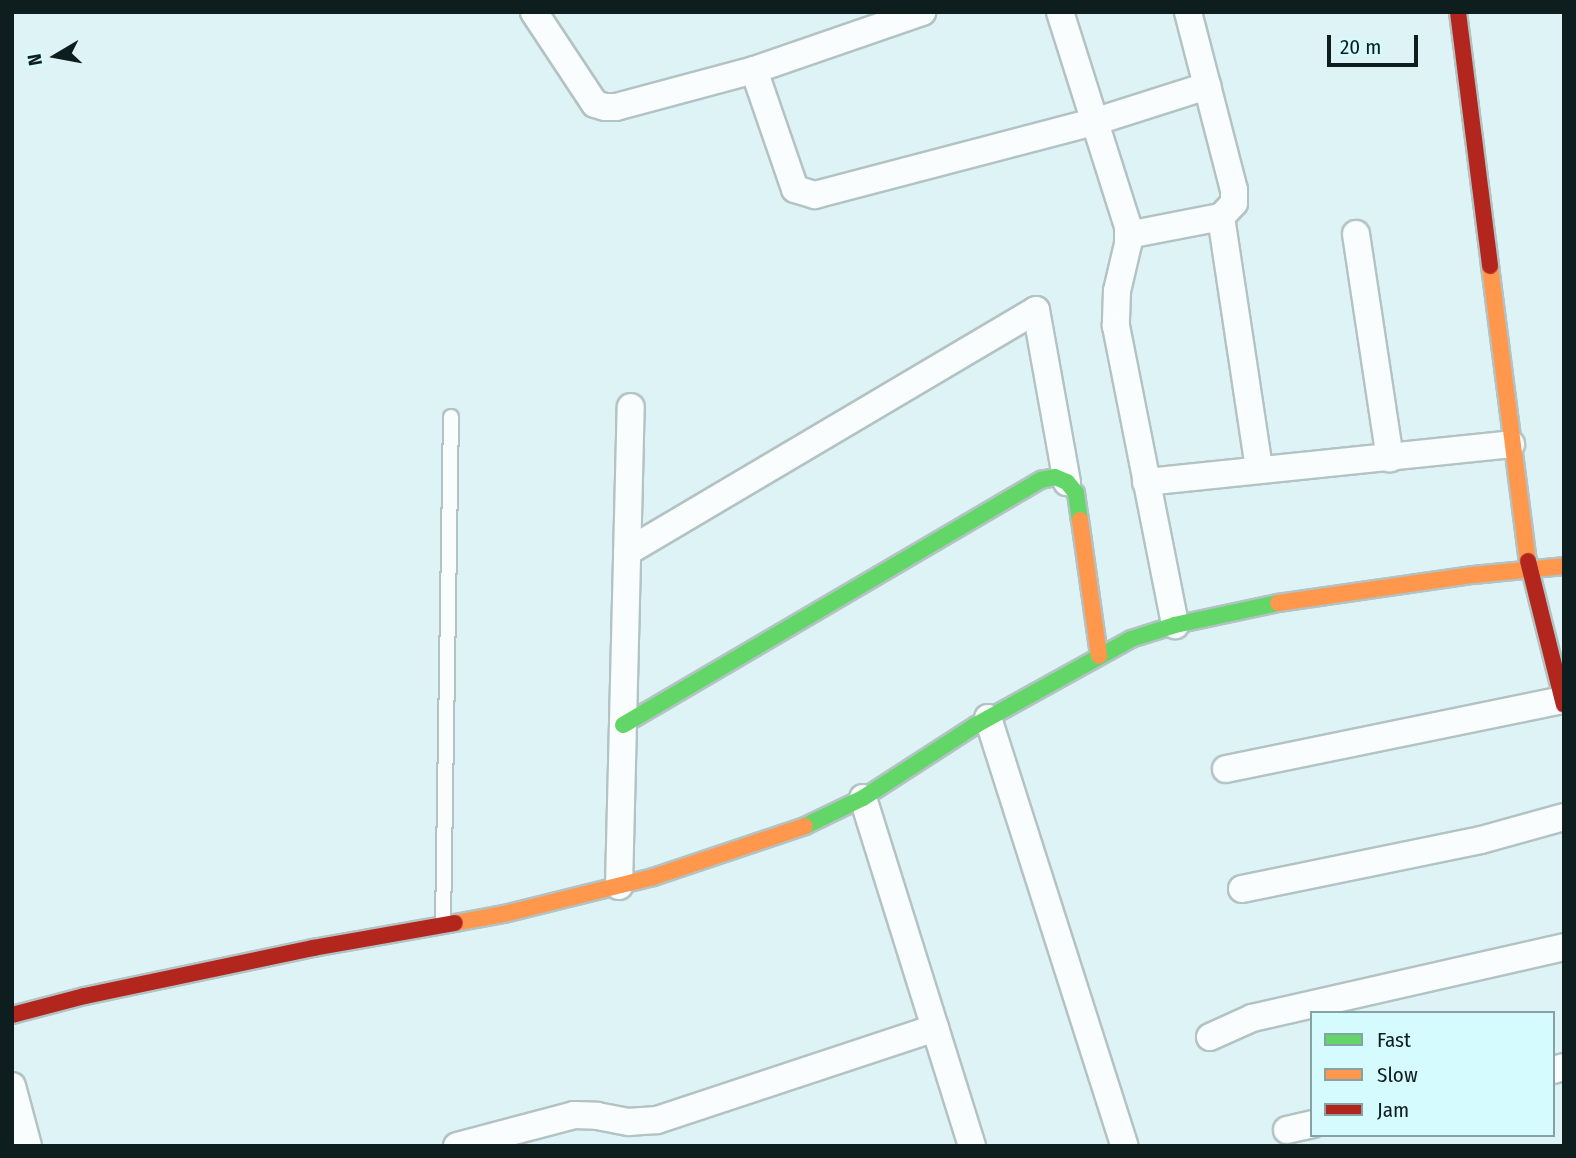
<!DOCTYPE html>
<style>
body{margin:0}
#map{position:relative;width:1576px;height:1158px;overflow:hidden;background:#def3f5;font-family:"Fira Sans Condensed",sans-serif}
div>[style]{position:absolute}
.roads{filter:drop-shadow(2px 0 #b3c3c4) drop-shadow(-2px 0 #b3c3c4) drop-shadow(0 2px #b3c3c4) drop-shadow(0 -2px #b3c3c4)}
.lane>*{height:14px;margin:-7px;padding:0 7px;transform-origin:7px;border-radius:7px;background:#fafdfe}
.street>*{height:26px;margin:-13px;padding:0 13px;transform-origin:13px;border-radius:13px;background:#fafdfe}
.fast>*{height:16px;margin:-8px;padding:0 8px;transform-origin:8px;border-radius:8px;background:#63d668}
.slow>*{height:16px;margin:-8px;padding:0 8px;transform-origin:8px;border-radius:8px;background:#ff974d}
.jam>*{height:16px;margin:-8px;padding:0 8px;transform-origin:8px;border-radius:8px;background:#b3261e}
span{translate:-50% -50%;white-space:nowrap;text-align:center;line-height:1.15;-webkit-text-stroke:5px #d5fbfe;paint-order:stroke}
.frame{position:absolute;inset:0;border:14px solid #0e1d1e;pointer-events:none}
.legend{position:absolute;left:1310px;top:1011px;width:245px;height:126px;box-sizing:border-box;background:#d5fbfe;border:2px solid #85a2a4;margin:0;padding:9px 12px;list-style:none;font-size:21px;color:#0e1d1e}
.legend li{display:flex;align-items:center;gap:14px;height:35px}
.legend b{width:35px;border:2px solid #85a2a4}
.north{position:absolute;left:21px;top:21px;width:70px;height:70px;-webkit-text-stroke:5px #d5fbfe;paint-order:stroke;rotate:260deg;font-size:19px;font-weight:700;line-height:28px;text-align:center;color:#0e1d1e}
.north::after{content:'';display:block;margin:auto;width:24px;height:32px;background:#0e1d1e;clip-path:polygon(50% 0,100% 100%,50% 72%,0 100%)}
.scale{position:absolute;left:1327px;top:35px;width:91px;height:32px;box-sizing:border-box;border:4px solid #0e1d1e;border-top:0;padding-left:9px;font-size:21px;line-height:24px;white-space:nowrap;color:#0e1d1e;-webkit-text-stroke:5px #d5fbfe;paint-order:stroke}
</style>
<div id="map">
<div class="roads">
<div class="lane">
<i style="left:443px;top:924px;width:507px;rotate:-89.1deg"></i>
</div>
<div class="street">
<i style="left:534px;top:12px;width:110px;rotate:56.5deg"></i>
<i style="left:595px;top:104px;width:10px;rotate:17deg"></i>
<i style="left:605px;top:107px;width:11px"></i>
<i style="left:616px;top:107px;width:143px;rotate:-15deg"></i>
<i style="left:754px;top:70px;width:178px;rotate:-19deg"></i>
<i style="left:1060px;top:12px;width:225px;rotate:72.4deg"></i>
<i style="left:1128px;top:226px;width:18px;rotate:90deg"></i>
<i style="left:1128px;top:244px;width:48px;rotate:103.2deg"></i>
<i style="left:1117px;top:291px;width:35px;rotate:92deg"></i>
<i style="left:1116px;top:326px;width:305px;rotate:78.8deg"></i>
<i style="left:754px;top:70px;width:126px;rotate:71deg"></i>
<i style="left:795px;top:189px;width:21px;rotate:17deg"></i>
<i style="left:815px;top:195px;width:288px;rotate:-14.7deg"></i>
<i style="left:1094px;top:122px;width:119px;rotate:-17.7deg"></i>
<i style="left:1221px;top:217px;width:254px;rotate:81.4deg"></i>
<i style="left:1356px;top:234px;width:227px;rotate:81.4deg"></i>
<i style="left:1128px;top:235px;width:95px;rotate:-11deg"></i>
<i style="left:1221px;top:217px;width:19px;rotate:-47deg"></i>
<i style="left:1234px;top:203px;width:13px;rotate:-90deg"></i>
<i style="left:1234px;top:190px;width:184px;rotate:-104.5deg"></i>
<i style="left:1146px;top:482px;width:367px;rotate:-5.9deg"></i>
<i style="left:627px;top:552px;width:475px;rotate:-30.6deg"></i>
<i style="left:1036px;top:310px;width:175px;rotate:79.8deg"></i>
<i style="left:988px;top:718px;width:449px;rotate:72.3deg"></i>
<i style="left:1226px;top:769px;width:343px;rotate:-11.6deg"></i>
<i style="left:863px;top:798px;width:365px;rotate:72.6deg"></i>
<i style="left:619px;top:886px;width:479px;rotate:-88.6deg"></i>
<i style="left:1242px;top:889px;width:244px;rotate:-11.6deg"></i>
<i style="left:1481px;top:840px;width:86px;rotate:-15.5deg"></i>
<i style="left:1210px;top:1037px;width:46px;rotate:-24.3deg"></i>
<i style="left:1252px;top:1018px;width:320px;rotate:-12.8deg"></i>
<i style="left:1553px;top:1070px;width:11px;rotate:-15deg"></i>
<i style="left:12px;top:1086px;width:62px;rotate:75.1deg"></i>
<i style="left:1287px;top:1130px;width:26px;rotate:-13deg"></i>
<i style="left:457px;top:1146px;width:121px;rotate:-14.8deg"></i>
<i style="left:574px;top:1115px;width:23px;rotate:2deg"></i>
<i style="left:597px;top:1116px;width:32px;rotate:11deg"></i>
<i style="left:628px;top:1122px;width:29px;rotate:-4deg"></i>
<i style="left:657px;top:1120px;width:293px;rotate:-18.3deg"></i>
</div>
<div class="fast">
<i style="left:623px;top:725px;width:485px;rotate:-30.4deg"></i>
<i style="left:1041px;top:480px;width:14px;rotate:-12deg"></i>
<i style="left:1055px;top:477px;width:13px;rotate:23deg"></i>
<i style="left:1067px;top:482px;width:14px;rotate:51deg"></i>
<i style="left:1076px;top:493px;width:27px;rotate:82deg"></i>
<i style="left:805px;top:826px;width:64px;rotate:-25.8deg"></i>
<i style="left:863px;top:798px;width:135px;rotate:-32.9deg"></i>
<i style="left:976px;top:725px;width:177px;rotate:-29deg"></i>
<i style="left:1131px;top:639px;width:46px;rotate:-17.7deg"></i>
<i style="left:1175px;top:625px;width:105px;rotate:-12.1deg"></i>
</div>
<div class="slow">
<i style="left:1490px;top:266px;width:297px;rotate:82.7deg"></i>
<i style="left:1080px;top:520px;width:137px;rotate:82deg"></i>
<i style="left:1278px;top:603px;width:197px;rotate:-8.2deg"></i>
<i style="left:1473px;top:575px;width:91px;rotate:-5.6deg"></i>
<i style="left:455px;top:923px;width:50px;rotate:-10.4deg"></i>
<i style="left:504px;top:914px;width:154px;rotate:-13.9deg"></i>
<i style="left:653px;top:877px;width:160px;rotate:-18.5deg"></i>
</div>
<div class="jam">
<i style="left:1458px;top:12px;width:256px;rotate:82.8deg"></i>
<i style="left:1528px;top:561px;width:148px;rotate:76deg"></i>
<i style="left:12px;top:1015px;width:75px;rotate:-14.6deg"></i>
<i style="left:85px;top:996px;width:233px;rotate:-11.9deg"></i>
<i style="left:313px;top:948px;width:144px;rotate:-10deg"></i>
</div>
</div>
<div class="frame"></div>
<ul class="legend">
<li><b style="height:9px;background:#63d668"></b>Fast</li>
<li><b style="height:9px;background:#ff974d"></b>Slow</li>
<li><b style="height:9px;background:#b3261e"></b>Jam</li>
</ul>
<div class="north">N</div>
<div class="scale">20 m</div>
</div>
